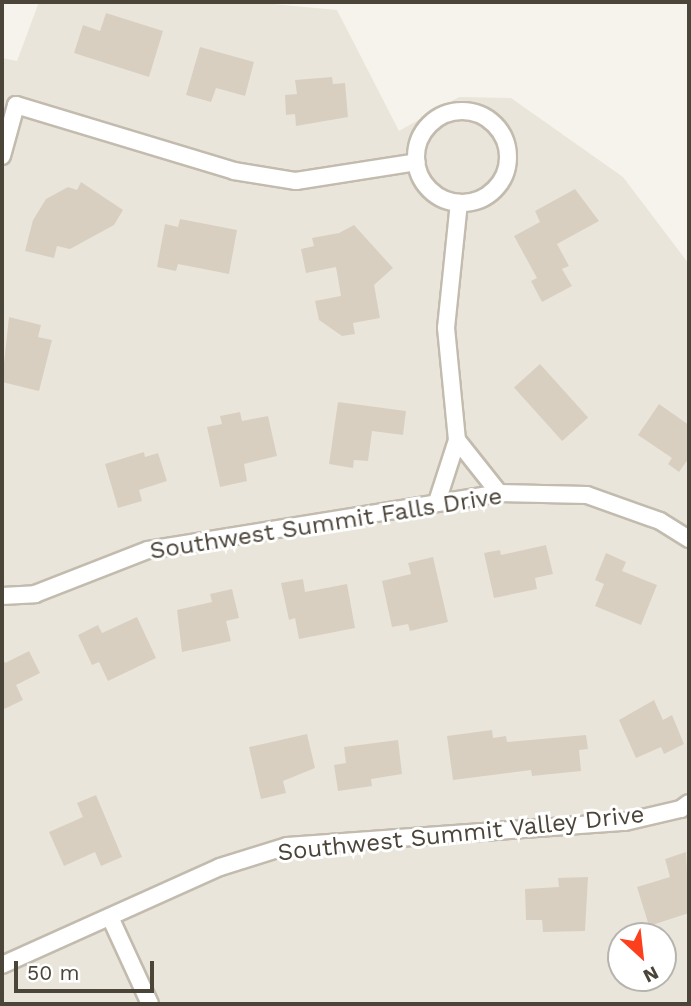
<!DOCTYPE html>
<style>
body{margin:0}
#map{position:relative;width:691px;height:1006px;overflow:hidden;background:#f6f3ec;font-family:"Work Sans",sans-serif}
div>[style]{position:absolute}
.residential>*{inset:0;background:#eae5da}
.building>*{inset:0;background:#d8cfc1;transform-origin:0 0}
.roads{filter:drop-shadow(2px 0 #c2bbae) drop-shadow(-2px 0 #c2bbae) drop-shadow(0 2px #c2bbae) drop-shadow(0 -2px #c2bbae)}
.street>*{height:16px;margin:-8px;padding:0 8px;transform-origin:8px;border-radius:8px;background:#fff}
.street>.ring{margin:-8px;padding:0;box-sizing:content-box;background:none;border:16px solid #fff;border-radius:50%}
span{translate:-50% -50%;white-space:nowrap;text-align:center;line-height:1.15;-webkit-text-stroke:6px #fff;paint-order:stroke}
.street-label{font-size:24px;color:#4b4439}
.frame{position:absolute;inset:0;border:4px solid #4b4439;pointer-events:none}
.north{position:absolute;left:607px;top:922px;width:70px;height:70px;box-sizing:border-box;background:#fff;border:2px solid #b7b4b0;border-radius:50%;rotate:153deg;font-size:19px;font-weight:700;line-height:28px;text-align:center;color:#4b4439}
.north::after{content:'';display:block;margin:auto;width:24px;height:32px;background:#fc3f1d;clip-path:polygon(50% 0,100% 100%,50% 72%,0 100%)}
.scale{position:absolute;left:14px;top:961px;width:140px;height:32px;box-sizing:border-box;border:4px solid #4b4439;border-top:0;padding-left:9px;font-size:21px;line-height:24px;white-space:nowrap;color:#4b4439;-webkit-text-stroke:5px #fff;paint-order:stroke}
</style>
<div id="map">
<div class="residential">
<i style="clip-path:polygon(evenodd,39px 2px,251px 2px,337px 10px,399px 131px,459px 97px,511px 98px,623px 177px,689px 264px,689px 1004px,2px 1004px,2px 58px,17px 61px,39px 2px,621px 936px,663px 936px,663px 978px,621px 978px,621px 936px)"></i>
</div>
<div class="building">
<i style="clip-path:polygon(106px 13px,163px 31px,149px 77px,74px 53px,83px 25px,100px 31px)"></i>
<i style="clip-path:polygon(200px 47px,254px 62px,245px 96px,216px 88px,211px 102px,186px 95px)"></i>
<i style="clip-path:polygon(332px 77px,333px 84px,345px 83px,348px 117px,296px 126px,295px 114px,286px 115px,285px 95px,297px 94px,295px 80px)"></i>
<i style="clip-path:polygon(81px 182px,123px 210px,114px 225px,70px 249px,57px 246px,54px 258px,25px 251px,33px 220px,46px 199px,68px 187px,77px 190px)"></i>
<i style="clip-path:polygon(575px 189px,599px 221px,557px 244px,569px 266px,562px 269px,572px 286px,542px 302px,531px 281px,537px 278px,514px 236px,540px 222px,535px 211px)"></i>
<i style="clip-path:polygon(180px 219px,237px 230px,229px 274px,178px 264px,176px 271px,157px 267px,165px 224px,178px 227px)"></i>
<i style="clip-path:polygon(354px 225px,393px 268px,374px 285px,380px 318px,353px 323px,355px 334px,342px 336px,319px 320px,315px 301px,341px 296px,336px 267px,306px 273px,301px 249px,314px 246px,312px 238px,339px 233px)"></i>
<i style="clip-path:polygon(9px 317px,41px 325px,38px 337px,52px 340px,39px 391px,2px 382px)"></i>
<i style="left:540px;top:364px;width:72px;height:35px;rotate:48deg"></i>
<i style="clip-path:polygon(338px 402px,406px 411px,403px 435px,372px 431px,368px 461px,354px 460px,353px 468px,329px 464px)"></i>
<i style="clip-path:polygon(659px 404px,689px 425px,689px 458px,679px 472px,668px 464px,672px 458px,638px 435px)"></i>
<i style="clip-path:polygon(240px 412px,242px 421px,268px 416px,277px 456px,244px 464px,247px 481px,220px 487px,207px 427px,222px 424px,220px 416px)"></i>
<i style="clip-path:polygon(144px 452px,145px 457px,158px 453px,167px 481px,139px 490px,142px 501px,118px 508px,105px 464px)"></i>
<i style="clip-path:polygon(546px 545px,553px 574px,535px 578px,537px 589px,494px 598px,484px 553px,500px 550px,501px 555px)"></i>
<i style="clip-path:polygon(606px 553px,626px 562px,622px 571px,657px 585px,641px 625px,595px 606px,604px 584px,595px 580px)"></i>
<i style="clip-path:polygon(433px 557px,448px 622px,410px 631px,408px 624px,392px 627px,382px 581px,411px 574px,408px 563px)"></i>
<i style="clip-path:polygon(303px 579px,305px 592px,347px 584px,355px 628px,299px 639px,295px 618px,289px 620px,281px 583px)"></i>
<i style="clip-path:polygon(232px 589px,239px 618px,226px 621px,231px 641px,182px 652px,177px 610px,212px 602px,210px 594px)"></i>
<i style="clip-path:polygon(137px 617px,156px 658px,108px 681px,99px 662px,92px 665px,78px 635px,98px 625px,102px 633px)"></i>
<i style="clip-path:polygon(29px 651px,40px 673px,16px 685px,23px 700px,2px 710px,2px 656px,5px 663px)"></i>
<i style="clip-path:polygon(654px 700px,663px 720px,672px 715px,684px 744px,664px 754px,661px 747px,636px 758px,619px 720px)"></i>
<i style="clip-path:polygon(492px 730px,493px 738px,506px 736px,507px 742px,586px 735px,588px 749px,579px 750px,581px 771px,532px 776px,531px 770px,453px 780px,447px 736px)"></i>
<i style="clip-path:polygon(307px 734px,315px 768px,283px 781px,286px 793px,261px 799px,249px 747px)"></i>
<i style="clip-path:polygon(398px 740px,402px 774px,371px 779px,372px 786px,338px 791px,334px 765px,346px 763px,344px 747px)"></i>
<i style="clip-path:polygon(96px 795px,122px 857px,101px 866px,95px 852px,64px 866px,49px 832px,83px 817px,77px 803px)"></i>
<i style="clip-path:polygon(686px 852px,689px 913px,649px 926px,637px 887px,670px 877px,665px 859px)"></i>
<i style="clip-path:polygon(588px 877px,585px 931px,543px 932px,542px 920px,526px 920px,525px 889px,559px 887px,558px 878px)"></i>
</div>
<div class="roads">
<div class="street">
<i class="ring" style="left:416px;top:111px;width:76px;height:76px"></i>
<i style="left:2px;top:156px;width:53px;rotate:-74.6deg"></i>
<i style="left:16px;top:105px;width:228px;rotate:16.8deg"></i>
<i style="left:234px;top:171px;width:63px;rotate:9.2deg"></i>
<i style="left:296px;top:181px;width:122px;rotate:-8.9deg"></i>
<i style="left:457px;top:440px;width:68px;rotate:51.6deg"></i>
<i style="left:437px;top:502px;width:65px;rotate:-72.1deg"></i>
<i style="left:457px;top:440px;width:113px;rotate:-95.6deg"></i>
<i style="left:446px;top:328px;width:126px;rotate:-84.1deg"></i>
<i style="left:2px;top:596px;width:33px;rotate:-3deg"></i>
<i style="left:35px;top:594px;width:121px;rotate:-21.3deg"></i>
<i style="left:148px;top:550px;width:356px;rotate:-9.2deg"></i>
<i style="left:499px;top:493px;width:88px;rotate:1.3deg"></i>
<i style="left:587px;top:495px;width:77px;rotate:19.6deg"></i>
<i style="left:660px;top:521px;width:34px;rotate:32deg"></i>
<i style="left:110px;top:917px;width:96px;rotate:65.3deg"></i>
<i style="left:2px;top:965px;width:239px;rotate:-24.2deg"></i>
<i style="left:220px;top:867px;width:70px;rotate:-17.4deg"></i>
<i style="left:287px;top:846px;width:339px;rotate:-4.1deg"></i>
<i style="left:625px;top:822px;width:57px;rotate:-13.1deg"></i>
<i style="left:681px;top:809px;width:10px;rotate:-37deg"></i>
</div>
</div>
<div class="street-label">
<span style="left:326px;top:524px;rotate:-9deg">Southwest Summit Falls Drive</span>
<span style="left:461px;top:834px;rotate:-6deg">Southwest Summit Valley Drive</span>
</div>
<div class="frame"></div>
<div class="north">N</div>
<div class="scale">50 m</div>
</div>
